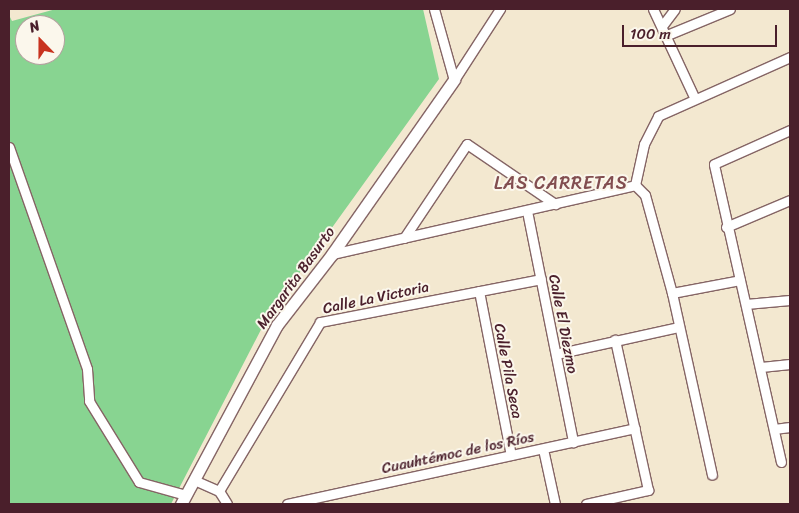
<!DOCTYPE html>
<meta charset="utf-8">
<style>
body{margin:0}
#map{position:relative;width:799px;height:513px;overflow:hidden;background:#f3e8d0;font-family:Sriracha,sans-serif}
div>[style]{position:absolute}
.green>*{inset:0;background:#88d491}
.roads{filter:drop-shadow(1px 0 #856565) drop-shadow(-1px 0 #856565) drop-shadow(0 1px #856565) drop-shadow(0 -1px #856565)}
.minor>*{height:9px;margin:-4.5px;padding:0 4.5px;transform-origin:4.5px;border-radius:4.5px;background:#fff}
.tertiary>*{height:11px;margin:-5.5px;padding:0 5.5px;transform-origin:5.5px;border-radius:5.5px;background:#fff}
span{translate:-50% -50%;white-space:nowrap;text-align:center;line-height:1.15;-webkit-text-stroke:4px #fbf7ec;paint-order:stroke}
.street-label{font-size:15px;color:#4a1f2b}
.quarter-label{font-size:18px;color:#824e50;letter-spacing:1px}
.frame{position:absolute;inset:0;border:10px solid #4a1f2b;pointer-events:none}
.north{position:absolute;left:15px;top:15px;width:50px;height:50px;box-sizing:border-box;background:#fbf7ec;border:1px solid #b4a19f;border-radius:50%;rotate:338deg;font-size:14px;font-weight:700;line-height:20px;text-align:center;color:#4a1f2b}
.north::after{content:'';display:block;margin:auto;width:18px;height:22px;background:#c8321e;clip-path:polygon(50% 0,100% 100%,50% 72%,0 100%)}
.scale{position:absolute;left:622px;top:25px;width:155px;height:22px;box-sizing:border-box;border:2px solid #4a1f2b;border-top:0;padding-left:6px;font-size:15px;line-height:18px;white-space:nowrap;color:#4a1f2b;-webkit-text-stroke:4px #fbf7ec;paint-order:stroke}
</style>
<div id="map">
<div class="green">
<i style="clip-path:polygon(evenodd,56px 9px,423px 9px,439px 79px,267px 318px,171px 504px,9px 504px,9px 15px,12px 21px,56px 9px,25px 25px,55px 25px,55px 55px,25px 55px,25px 25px)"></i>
</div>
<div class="roads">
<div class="minor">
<i style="left:434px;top:9px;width:74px;rotate:74.3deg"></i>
<i style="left:653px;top:9px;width:97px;rotate:65deg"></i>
<i style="left:662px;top:26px;width:21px;rotate:-53deg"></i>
<i style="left:667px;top:35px;width:68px;rotate:-22.4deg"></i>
<i style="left:454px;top:80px;width:85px;rotate:-57.1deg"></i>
<i style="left:9px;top:147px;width:235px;rotate:70.6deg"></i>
<i style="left:87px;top:369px;width:32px;rotate:86deg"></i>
<i style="left:89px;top:401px;width:95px;rotate:58.3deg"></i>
<i style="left:139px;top:482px;width:49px;rotate:15.5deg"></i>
<i style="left:635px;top:185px;width:14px;rotate:45deg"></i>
<i style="left:645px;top:195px;width:102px;rotate:74.6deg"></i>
<i style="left:672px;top:293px;width:186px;rotate:77.6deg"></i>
<i style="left:527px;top:211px;width:236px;rotate:78.7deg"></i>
<i style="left:726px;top:227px;width:69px;rotate:-22.9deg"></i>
<i style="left:404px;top:238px;width:113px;rotate:-56.2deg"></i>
<i style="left:467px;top:144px;width:107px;rotate:34.3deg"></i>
<i style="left:332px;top:254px;width:311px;rotate:-12.8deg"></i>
<i style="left:635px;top:185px;width:42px;rotate:-77.6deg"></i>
<i style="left:644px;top:144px;width:31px;rotate:-63deg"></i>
<i style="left:658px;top:116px;width:145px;rotate:-24.1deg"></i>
<i style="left:479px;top:291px;width:167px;rotate:79deg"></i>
<i style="left:672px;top:293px;width:69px;rotate:-10.8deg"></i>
<i style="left:746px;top:304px;width:44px;rotate:-5.2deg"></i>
<i style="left:556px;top:354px;width:126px;rotate:-12.4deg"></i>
<i style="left:761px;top:367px;width:29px;rotate:-6deg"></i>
<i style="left:774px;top:429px;width:16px;rotate:-7deg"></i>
<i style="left:543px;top:449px;width:56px;rotate:77.7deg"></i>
<i style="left:781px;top:462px;width:305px;rotate:-102.7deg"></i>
<i style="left:714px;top:164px;width:83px;rotate:-24.1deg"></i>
<i style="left:194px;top:480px;width:27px;rotate:24deg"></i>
<i style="left:219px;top:491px;width:15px;rotate:58deg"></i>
<i style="left:219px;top:491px;width:197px;rotate:-59.1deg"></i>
<i style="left:320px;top:322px;width:225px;rotate:-11deg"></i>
<i style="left:287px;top:504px;width:356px;rotate:-12.3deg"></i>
<i style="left:586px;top:504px;width:64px;rotate:-12.7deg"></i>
<i style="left:648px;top:490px;width:154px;rotate:-102.4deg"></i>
</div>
<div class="tertiary">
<i style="left:181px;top:504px;width:203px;rotate:-61.8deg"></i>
<i style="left:277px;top:325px;width:90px;rotate:-52.2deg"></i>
<i style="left:332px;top:254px;width:213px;rotate:-55deg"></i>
</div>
</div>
<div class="street-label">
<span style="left:296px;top:278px;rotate:-54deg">Margarita Basurto</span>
<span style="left:376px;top:298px;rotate:-12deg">Calle La Victoria</span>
<span style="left:563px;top:324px;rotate:79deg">Calle El Diezmo</span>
<span style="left:508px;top:371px;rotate:79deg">Calle Pila Seca</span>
<span style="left:458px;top:453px;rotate:-12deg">Cuauhtémoc de los Ríos</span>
</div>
<div class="quarter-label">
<span style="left:561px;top:183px">LAS CARRETAS</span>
</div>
<div class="frame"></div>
<div class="north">N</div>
<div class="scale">100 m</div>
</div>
